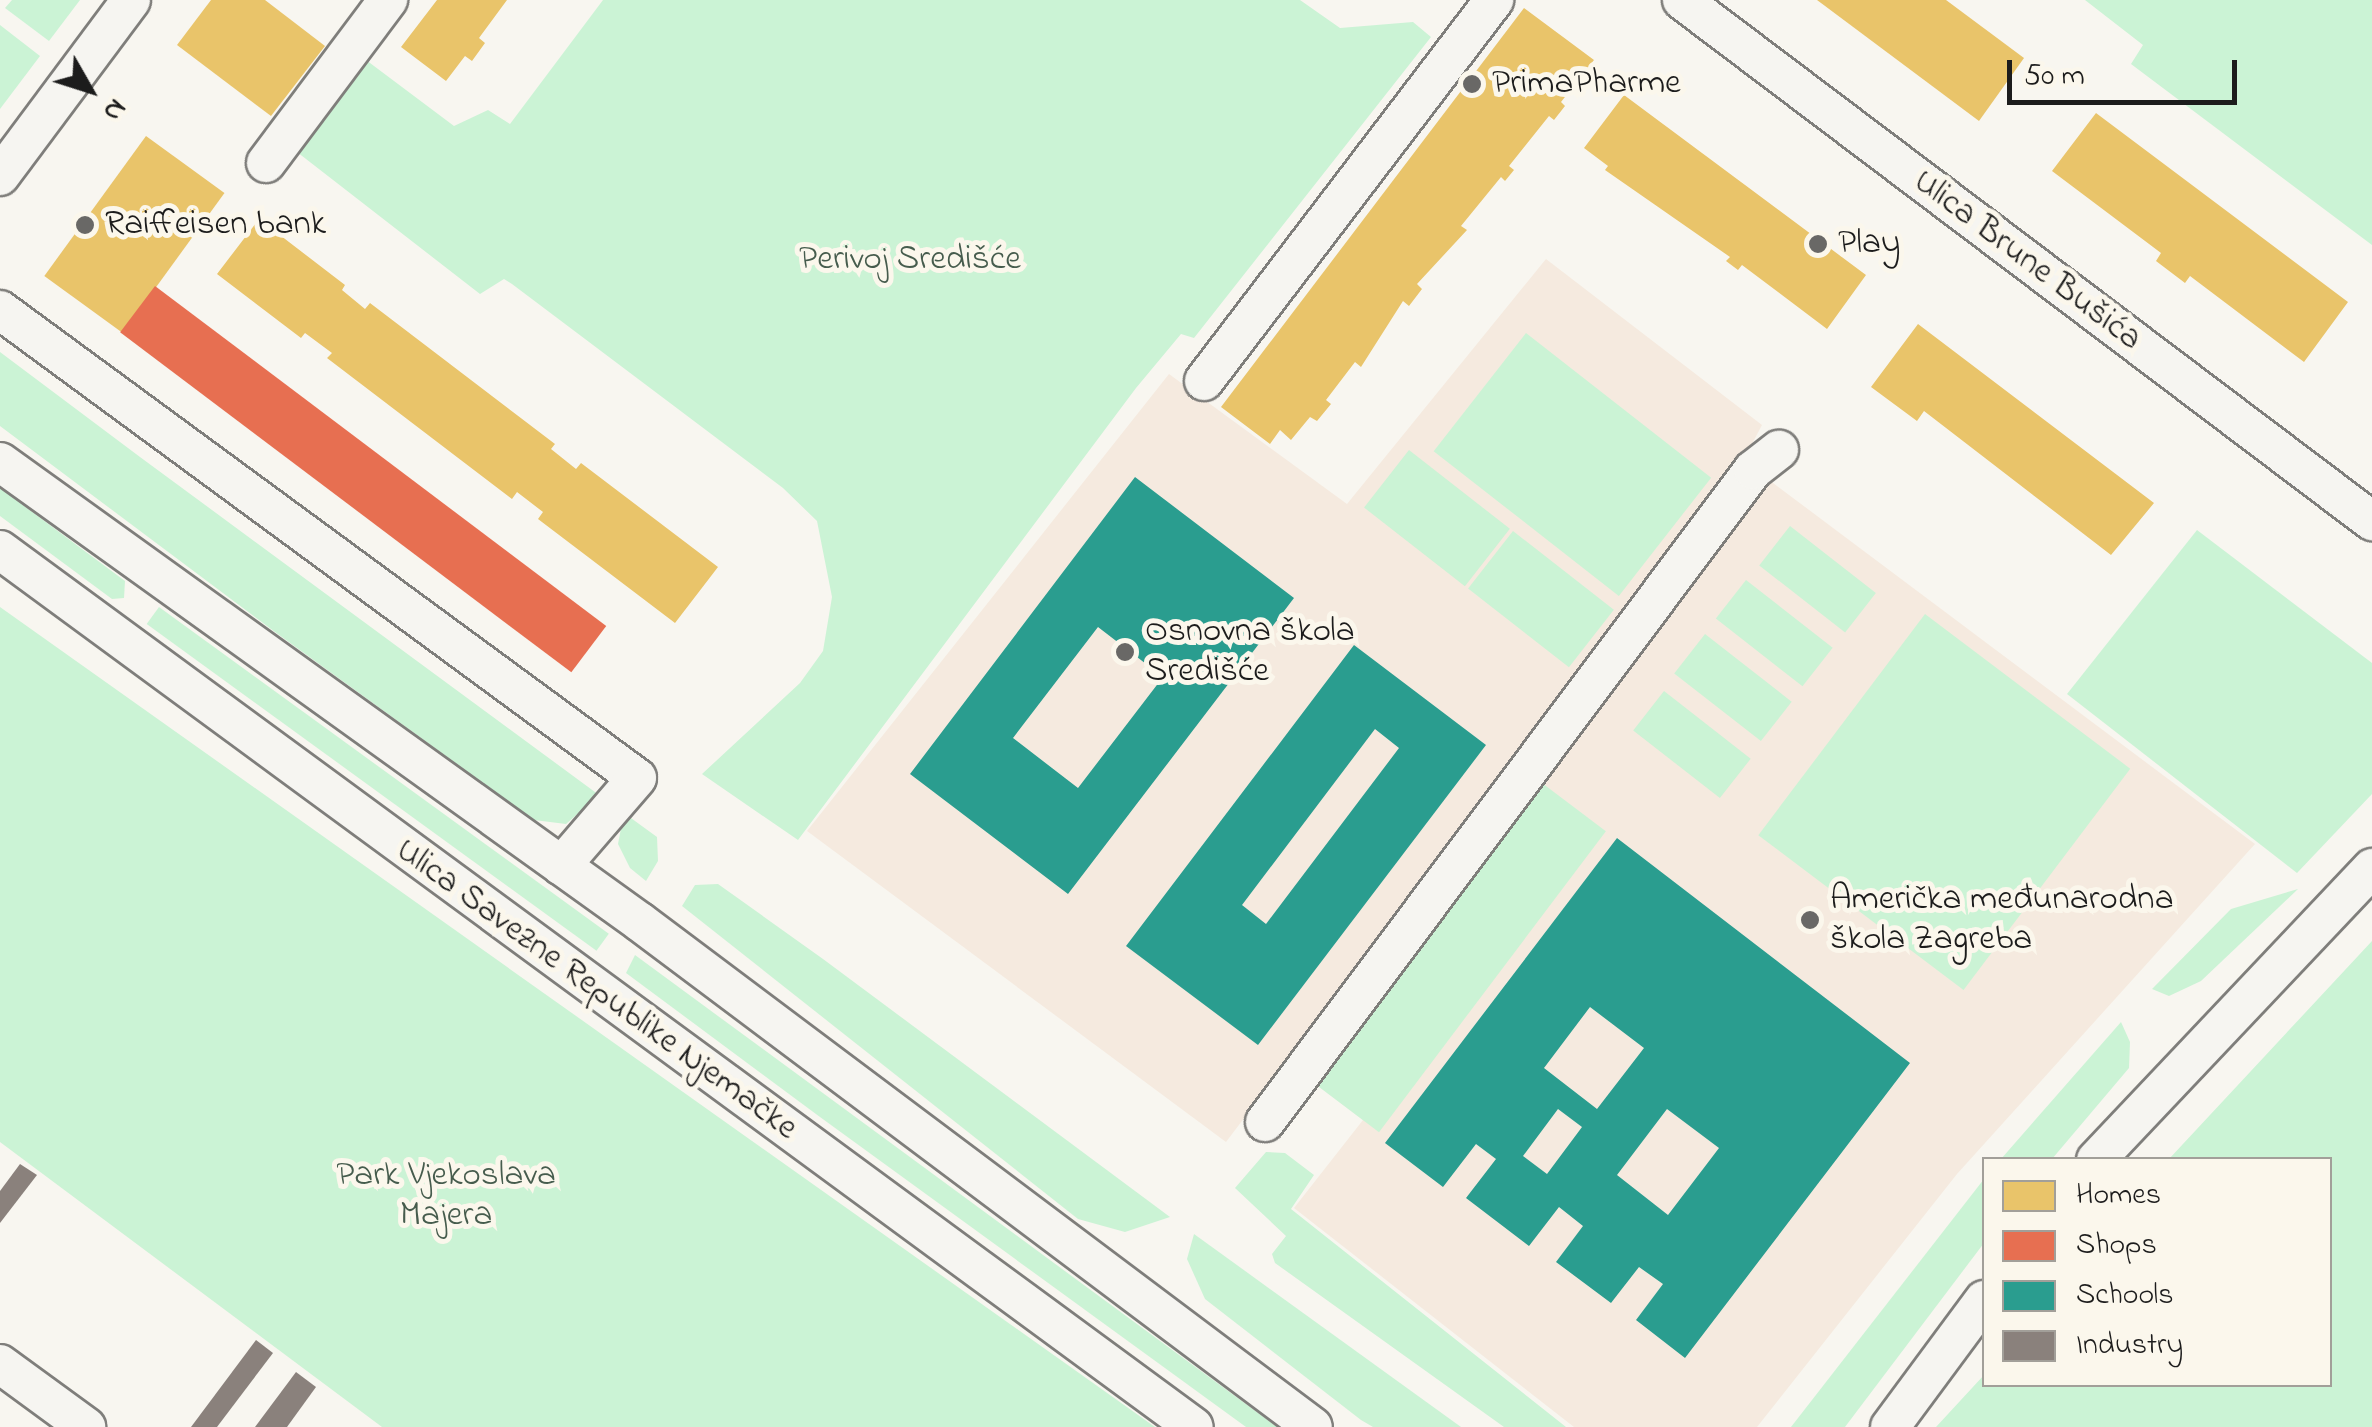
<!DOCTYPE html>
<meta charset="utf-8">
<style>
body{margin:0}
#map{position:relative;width:2372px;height:1427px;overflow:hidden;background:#f8f6f0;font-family:"Indie Flower",sans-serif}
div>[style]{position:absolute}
.built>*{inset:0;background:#f5eadf}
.green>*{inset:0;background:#cbf3d5;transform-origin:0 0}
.homes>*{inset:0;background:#e9c46a;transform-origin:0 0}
.shops>*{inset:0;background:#e76f51;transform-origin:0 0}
.schools>*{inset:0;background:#2a9d8f}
.industry>*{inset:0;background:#8a817c}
.roads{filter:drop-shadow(2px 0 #7f7e7b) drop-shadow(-2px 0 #7f7e7b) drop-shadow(0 2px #7f7e7b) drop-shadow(0 -2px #7f7e7b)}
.minor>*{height:38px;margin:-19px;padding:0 19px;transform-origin:19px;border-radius:19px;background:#f6f5f1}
.dots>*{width:28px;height:28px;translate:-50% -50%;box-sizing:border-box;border:5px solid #fbf7ec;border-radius:50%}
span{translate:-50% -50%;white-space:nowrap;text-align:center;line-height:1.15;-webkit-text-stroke:10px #fbf7ec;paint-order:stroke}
.poi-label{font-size:35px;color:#1c1c1c}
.left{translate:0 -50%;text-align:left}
.park-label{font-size:35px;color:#465c4d}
.street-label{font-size:35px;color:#1c1c1c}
.legend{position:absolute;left:1982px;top:1157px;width:350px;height:230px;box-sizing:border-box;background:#fbf7ec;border:2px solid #a29f99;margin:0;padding:12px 18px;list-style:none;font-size:30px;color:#1c1c1c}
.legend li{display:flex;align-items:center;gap:20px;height:50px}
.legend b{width:50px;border:2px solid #a29f99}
.north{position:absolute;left:40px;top:40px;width:100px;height:100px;-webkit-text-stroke:8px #fbf7ec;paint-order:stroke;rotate:129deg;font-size:28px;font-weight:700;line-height:40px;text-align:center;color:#1c1c1c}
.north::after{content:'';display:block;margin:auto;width:35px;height:45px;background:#1c1c1c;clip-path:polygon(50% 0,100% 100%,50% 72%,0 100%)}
.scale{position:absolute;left:2007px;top:60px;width:230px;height:45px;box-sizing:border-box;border:5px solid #1c1c1c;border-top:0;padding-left:12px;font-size:30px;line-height:35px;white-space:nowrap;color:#1c1c1c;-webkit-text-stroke:8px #fbf7ec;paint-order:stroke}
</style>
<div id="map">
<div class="built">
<i style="clip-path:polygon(1546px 259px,1762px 425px,1745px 457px,1226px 1142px,807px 831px,1169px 374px,1347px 504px)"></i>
<i style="clip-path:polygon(1765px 477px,2255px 844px,1957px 1174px,1757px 1427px,1574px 1427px,1294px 1208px,1363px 1120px,1313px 1082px)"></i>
</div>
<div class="green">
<i style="clip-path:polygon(12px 0,80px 0,49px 41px,5px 8px)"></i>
<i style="clip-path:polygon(603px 0,1300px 0,1340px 28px,1413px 22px,1431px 37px,1194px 338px,1181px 334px,1136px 388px,798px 840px,702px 774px,800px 683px,823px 651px,832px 597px,817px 521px,783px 488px,512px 284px,504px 279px,480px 294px,297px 152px,366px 60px,454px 126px,488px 110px,510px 124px)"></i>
<i style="clip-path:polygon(2085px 0,2372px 0,2372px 245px,2131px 64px,2143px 45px)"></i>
<i style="clip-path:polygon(0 25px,40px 56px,0 109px)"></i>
<i style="left:1526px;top:333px;width:235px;height:150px;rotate:38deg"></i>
<i style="clip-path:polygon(0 352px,140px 457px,599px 795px,566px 824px,534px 820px,275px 632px,0 426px)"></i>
<i style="left:1409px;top:450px;width:128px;height:73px;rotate:38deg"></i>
<i style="clip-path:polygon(0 488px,125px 581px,124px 598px,112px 599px,0 516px)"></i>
<i style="left:1790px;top:526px;width:109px;height:50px;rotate:38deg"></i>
<i style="clip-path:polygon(2197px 530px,2372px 663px,2372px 794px,2297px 873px,2067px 694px)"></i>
<i style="left:1513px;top:531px;width:128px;height:73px;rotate:38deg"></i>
<i style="left:1746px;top:580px;width:110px;height:49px;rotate:38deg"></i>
<i style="clip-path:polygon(0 607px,1155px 1427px,382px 1427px,0 1142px)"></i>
<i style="left:159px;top:607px;width:556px;height:21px;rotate:36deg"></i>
<i style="left:1925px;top:614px;width:257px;height:277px;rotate:37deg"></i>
<i style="left:1705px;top:634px;width:110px;height:50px;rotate:38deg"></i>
<i style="left:1664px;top:691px;width:110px;height:50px;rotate:38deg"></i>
<i style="left:1538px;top:780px;width:85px;height:377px;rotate:37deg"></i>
<i style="clip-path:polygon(624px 813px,657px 837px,658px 861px,646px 881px,630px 868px,618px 844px)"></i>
<i style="clip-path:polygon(718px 884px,823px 959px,1170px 1217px,1125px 1232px,1078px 1219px,682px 906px,695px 885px)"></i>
<i style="clip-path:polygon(2298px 889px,2201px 981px,2169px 996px,2152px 989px,2231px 909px)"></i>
<i style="clip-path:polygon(2372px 941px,2372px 1427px,1936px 1427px,1984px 1375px,1984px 1384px,2330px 1384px,2330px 1160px,2169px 1159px)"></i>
<i style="clip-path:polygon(635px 955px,1277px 1427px,1246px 1427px,820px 1117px,626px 973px)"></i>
<i style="clip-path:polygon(2121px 1022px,2130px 1042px,2129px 1068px,2052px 1159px,2001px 1159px)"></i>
<i style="clip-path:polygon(1266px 1152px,1285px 1153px,1314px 1175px,1291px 1209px,1566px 1427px,1504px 1427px,1275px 1263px,1272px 1254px,1286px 1236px,1235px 1188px)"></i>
<i style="clip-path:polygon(1984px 1179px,1984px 1243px,1845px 1427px,1791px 1427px)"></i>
<i style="clip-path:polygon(1194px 1234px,1461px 1427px,1373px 1427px,1361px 1420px,1205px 1299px,1187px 1259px)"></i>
</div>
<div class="homes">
<i style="clip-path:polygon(211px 0,265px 0,325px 46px,271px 116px,177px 45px)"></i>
<i style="clip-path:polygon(437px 0,507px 0,479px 38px,485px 43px,472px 61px,465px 56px,446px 81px,401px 47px)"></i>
<i style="clip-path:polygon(1817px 0,1946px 0,2024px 58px,1979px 121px)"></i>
<i style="clip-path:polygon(1524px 8px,1594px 60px,1561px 102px,1565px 106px,1554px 120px,1549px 116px,1509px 166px,1514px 170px,1505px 181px,1501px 177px,1461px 226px,1467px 230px,1417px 284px,1422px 289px,1409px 306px,1403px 301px,1361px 367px,1355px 362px,1326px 400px,1331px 404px,1317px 421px,1310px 417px,1291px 440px,1280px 430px,1270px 444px,1221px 407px)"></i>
<i style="clip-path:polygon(1624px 95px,1866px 275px,1827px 329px,1742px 265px,1738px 270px,1726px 261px,1730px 257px,1605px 170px,1608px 166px,1584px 148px)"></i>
<i style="clip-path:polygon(2096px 113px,2348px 302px,2304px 362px,2190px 276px,2185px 283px,2156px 261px,2161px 253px,2052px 171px)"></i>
<i style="left:146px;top:136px;width:97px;height:173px;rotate:36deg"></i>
<i style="clip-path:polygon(259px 219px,345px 285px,342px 290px,365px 309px,370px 303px,555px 444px,551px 449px,576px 469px,581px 463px,718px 567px,675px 623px,538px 519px,543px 512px,517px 492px,512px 499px,327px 358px,332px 353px,305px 333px,301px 338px,217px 274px)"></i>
<i style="clip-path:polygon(1918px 324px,2154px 503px,2111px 555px,1924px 411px,1917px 421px,1871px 387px)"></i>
</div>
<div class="shops">
<i style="left:155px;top:286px;width:565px;height:58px;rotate:37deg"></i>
</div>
<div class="schools">
<i style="clip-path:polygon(evenodd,1135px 477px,1294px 598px,1068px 894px,910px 774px,1135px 477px,1098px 627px,1163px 677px,1078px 788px,1013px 738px,1098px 627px)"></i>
<i style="clip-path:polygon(evenodd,1354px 645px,1486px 745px,1258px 1045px,1126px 946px,1354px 645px,1375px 729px,1399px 748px,1266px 924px,1242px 905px,1375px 729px)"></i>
<i style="clip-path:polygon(evenodd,1617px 838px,1910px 1063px,1685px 1358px,1636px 1320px,1663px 1284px,1639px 1267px,1611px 1303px,1556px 1262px,1583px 1226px,1559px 1207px,1529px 1246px,1466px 1198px,1496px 1159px,1476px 1144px,1443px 1187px,1385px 1143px,1617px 838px,1590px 1007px,1644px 1048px,1597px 1109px,1544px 1068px,1590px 1007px,1617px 838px,1558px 1109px,1582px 1127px,1547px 1174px,1523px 1156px,1558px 1109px,1617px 838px,1667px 1109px,1719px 1148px,1668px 1215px,1617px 1175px,1667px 1109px)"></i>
</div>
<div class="industry">
<i style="clip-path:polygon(20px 1164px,37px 1175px,0 1223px,0 1191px)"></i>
<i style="clip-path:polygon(256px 1340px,273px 1353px,217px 1427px,191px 1427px)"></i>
<i style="clip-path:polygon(296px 1372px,316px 1387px,287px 1427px,255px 1427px)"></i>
</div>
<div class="roads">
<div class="minor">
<i style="left:1682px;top:0;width:865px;rotate:37.06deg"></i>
<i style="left:266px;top:163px;width:204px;rotate:-53.2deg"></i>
<i style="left:0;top:176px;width:219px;rotate:-53.3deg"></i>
<i style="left:0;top:310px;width:790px;rotate:36.3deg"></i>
<i style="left:637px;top:778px;width:116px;rotate:130.8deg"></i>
<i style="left:1204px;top:381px;width:479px;rotate:-52.7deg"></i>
<i style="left:0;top:462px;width:788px;rotate:35.71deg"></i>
<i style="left:640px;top:922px;width:841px;rotate:36.88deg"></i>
<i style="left:0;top:550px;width:1481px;rotate:36.3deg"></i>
<i style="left:1265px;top:1122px;width:814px;rotate:-53.19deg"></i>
<i style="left:1753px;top:470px;width:33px;rotate:-38deg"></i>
<i style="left:2096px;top:1160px;width:402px;rotate:-46.6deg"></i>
<i style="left:0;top:1364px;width:107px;rotate:36.2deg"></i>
<i style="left:1890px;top:1427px;width:158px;rotate:-53.5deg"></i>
</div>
</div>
<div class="dots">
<i style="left:1472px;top:84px;background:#696866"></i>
<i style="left:85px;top:225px;background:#696866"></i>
<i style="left:1818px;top:244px;background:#696866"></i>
<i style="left:1125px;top:652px;background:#696866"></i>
<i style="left:1810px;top:920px;background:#696866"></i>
</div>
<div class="poi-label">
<span class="left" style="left:1492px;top:84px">PrimaPharme</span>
<span class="left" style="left:105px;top:225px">Raiffeisen bank</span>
<span class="left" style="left:1838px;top:244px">Play</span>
<span class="left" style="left:1145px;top:652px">Osnovna škola<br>Središće</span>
<span class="left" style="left:1830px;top:920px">Američka međunarodna<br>škola Zagreba</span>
</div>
<div class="park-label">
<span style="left:910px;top:260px">Perivoj Središće</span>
<span style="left:446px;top:1196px">Park Vjekoslava<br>Majera</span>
</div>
<div class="street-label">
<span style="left:2027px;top:261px;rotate:37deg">Ulica Brune Bušića</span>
<span style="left:596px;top:990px;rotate:36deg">Ulica Savezne Republike Njemačke</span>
</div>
<ul class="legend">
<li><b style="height:28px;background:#e9c46a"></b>Homes</li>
<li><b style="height:28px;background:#e76f51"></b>Shops</li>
<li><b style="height:28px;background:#2a9d8f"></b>Schools</li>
<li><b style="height:28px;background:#8a817c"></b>Industry</li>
</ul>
<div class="north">N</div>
<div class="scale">50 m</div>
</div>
